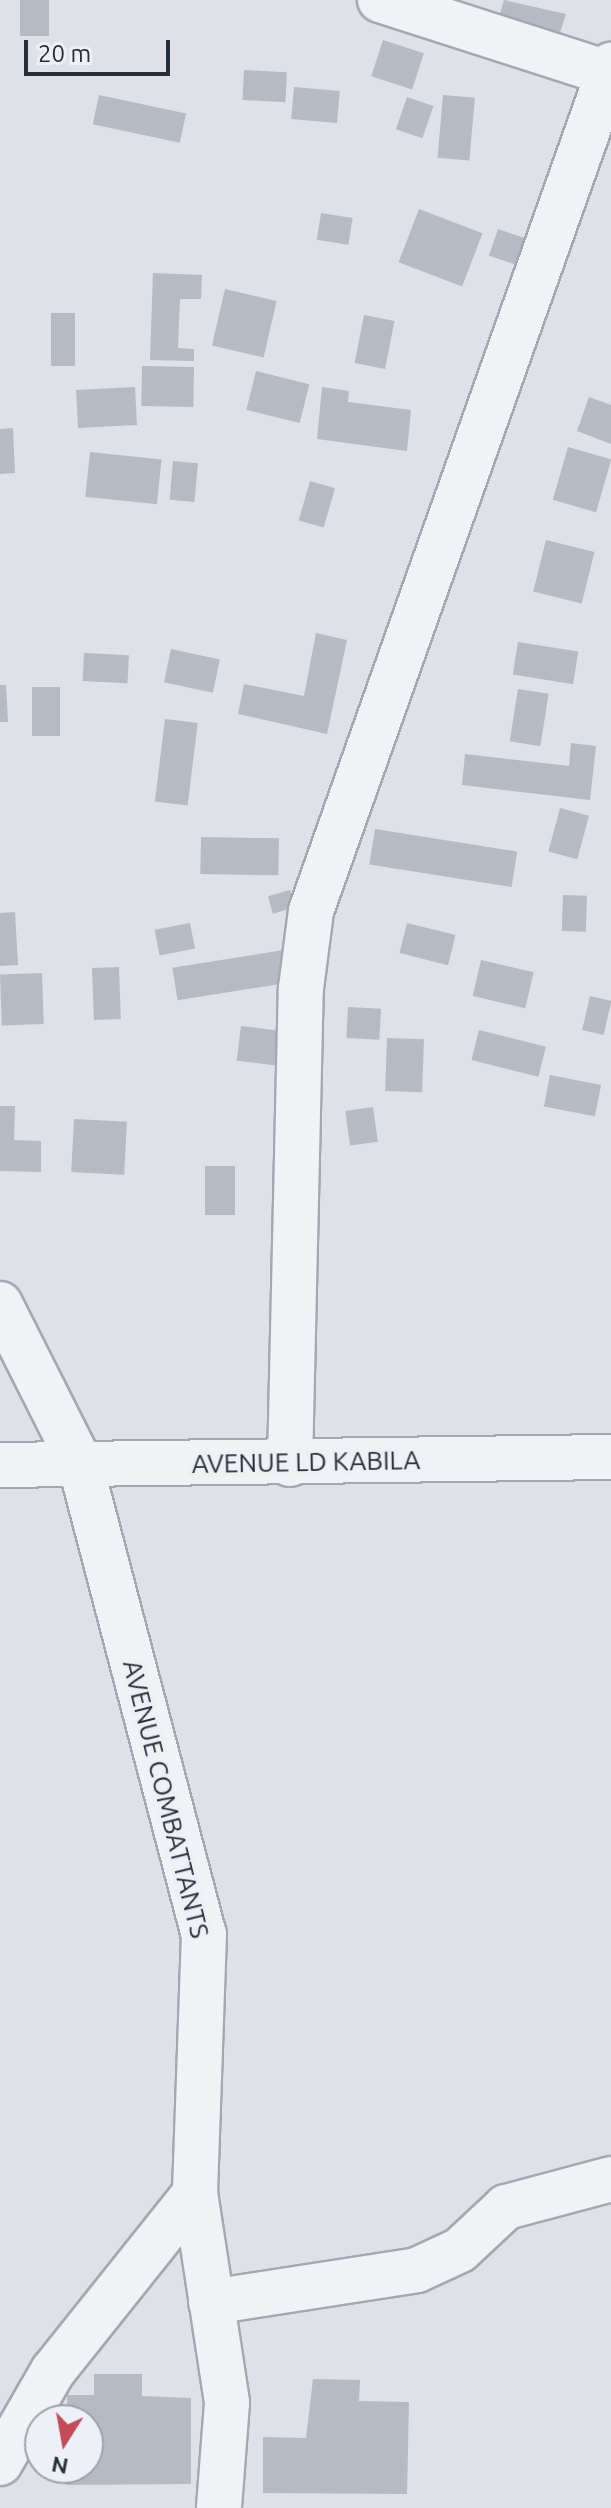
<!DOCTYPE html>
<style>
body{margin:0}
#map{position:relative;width:611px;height:2508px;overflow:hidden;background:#dee1e7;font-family:Ubuntu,sans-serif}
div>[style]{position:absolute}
.building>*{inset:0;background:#b6bac3;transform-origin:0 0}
.roads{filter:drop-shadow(2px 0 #a4a8b0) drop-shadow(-2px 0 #a4a8b0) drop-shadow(0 2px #a4a8b0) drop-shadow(0 -2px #a4a8b0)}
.minor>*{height:44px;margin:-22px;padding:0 22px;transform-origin:22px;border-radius:22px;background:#f1f2f5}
span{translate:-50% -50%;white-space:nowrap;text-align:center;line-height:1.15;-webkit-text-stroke:7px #edf0f4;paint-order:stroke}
.street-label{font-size:26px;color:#282f3c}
.north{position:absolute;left:24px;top:2404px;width:80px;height:80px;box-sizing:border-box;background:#edf0f4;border:2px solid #9ea3aa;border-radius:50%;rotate:191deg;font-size:22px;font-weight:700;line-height:32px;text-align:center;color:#282f3c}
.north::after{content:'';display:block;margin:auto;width:28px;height:36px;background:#c44b58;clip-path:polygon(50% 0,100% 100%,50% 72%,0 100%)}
.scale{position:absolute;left:24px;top:40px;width:146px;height:36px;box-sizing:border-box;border:4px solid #282f3c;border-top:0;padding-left:10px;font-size:24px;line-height:28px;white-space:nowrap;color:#282f3c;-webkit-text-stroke:6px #edf0f4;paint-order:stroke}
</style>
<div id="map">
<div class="building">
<i style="left:20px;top:0;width:29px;height:36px"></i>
<i style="clip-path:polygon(504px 0,566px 14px,557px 42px,497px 24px)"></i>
<i style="left:383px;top:40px;width:43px;height:38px;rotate:18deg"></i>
<i style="left:244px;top:70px;width:43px;height:30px;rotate:3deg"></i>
<i style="left:294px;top:87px;width:46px;height:32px;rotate:5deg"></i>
<i style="left:99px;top:95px;width:89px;height:30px;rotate:12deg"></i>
<i style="left:443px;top:95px;width:32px;height:63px;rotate:5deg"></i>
<i style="left:407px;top:97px;width:28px;height:34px;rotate:19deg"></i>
<i style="left:419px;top:209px;width:68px;height:57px;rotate:21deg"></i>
<i style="left:321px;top:213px;width:32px;height:27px;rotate:9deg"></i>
<i style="left:498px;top:229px;width:31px;height:28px;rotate:19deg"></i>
<i style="clip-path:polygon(153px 273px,202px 275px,201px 299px,180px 299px,178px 348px,194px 349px,194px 361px,150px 360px)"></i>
<i style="left:225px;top:289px;width:53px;height:58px;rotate:13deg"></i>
<i style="left:51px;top:313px;width:24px;height:53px"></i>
<i style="left:364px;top:315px;width:31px;height:49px;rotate:11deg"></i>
<i style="left:142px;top:366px;width:52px;height:40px;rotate:1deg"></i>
<i style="left:256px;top:371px;width:55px;height:40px;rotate:14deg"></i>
<i style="left:135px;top:387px;width:38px;height:59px;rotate:87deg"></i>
<i style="clip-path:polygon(322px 387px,349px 391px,348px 402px,411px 410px,407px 451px,317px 439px)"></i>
<i style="clip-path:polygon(589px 397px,611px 405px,611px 444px,577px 431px)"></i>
<i style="clip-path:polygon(13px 428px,15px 473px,0 474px,0 429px)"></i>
<i style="left:568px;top:447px;width:45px;height:55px;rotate:16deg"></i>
<i style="left:90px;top:452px;width:72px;height:45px;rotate:6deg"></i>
<i style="left:173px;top:461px;width:25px;height:39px;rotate:5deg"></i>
<i style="left:310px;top:481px;width:26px;height:41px;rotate:16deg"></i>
<i style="left:546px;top:540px;width:50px;height:53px;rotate:14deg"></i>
<i style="clip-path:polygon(316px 633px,347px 640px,327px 734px,238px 714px,244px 684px,304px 696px)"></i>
<i style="left:518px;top:642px;width:61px;height:33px;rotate:9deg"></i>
<i style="left:171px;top:649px;width:50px;height:34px;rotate:12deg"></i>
<i style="left:84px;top:653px;width:45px;height:28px;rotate:3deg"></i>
<i style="clip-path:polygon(0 685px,6px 685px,8px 722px,0 722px)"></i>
<i style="left:32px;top:687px;width:28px;height:49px"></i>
<i style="left:518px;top:689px;width:31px;height:53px;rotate:9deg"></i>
<i style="left:165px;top:719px;width:33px;height:83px;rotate:7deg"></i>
<i style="clip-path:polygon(571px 743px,596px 746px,590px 800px,462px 785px,465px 754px,569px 766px)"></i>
<i style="left:560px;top:808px;width:30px;height:45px;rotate:15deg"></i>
<i style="left:375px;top:829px;width:144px;height:36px;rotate:9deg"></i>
<i style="left:201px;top:837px;width:78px;height:37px;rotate:1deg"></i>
<i style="left:290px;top:890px;width:18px;height:23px;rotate:74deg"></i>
<i style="left:563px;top:895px;width:24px;height:36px;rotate:2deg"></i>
<i style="clip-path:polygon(15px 912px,18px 965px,0 966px,0 913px)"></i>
<i style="left:190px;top:923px;width:26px;height:36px;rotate:79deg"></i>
<i style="left:407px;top:923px;width:50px;height:31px;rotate:14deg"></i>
<i style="left:284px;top:950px;width:33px;height:113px;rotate:81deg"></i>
<i style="left:481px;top:960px;width:54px;height:37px;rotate:13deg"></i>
<i style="left:119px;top:967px;width:52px;height:27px;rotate:88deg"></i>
<i style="left:42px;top:973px;width:51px;height:42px;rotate:88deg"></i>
<i style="left:590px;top:996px;width:22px;height:35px;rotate:13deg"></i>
<i style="left:348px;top:1007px;width:33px;height:31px;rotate:3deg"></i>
<i style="left:241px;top:1026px;width:39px;height:35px;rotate:7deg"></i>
<i style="left:479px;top:1030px;width:69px;height:31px;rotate:14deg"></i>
<i style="left:387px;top:1038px;width:37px;height:53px;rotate:2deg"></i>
<i style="left:550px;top:1075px;width:52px;height:32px;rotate:11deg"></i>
<i style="clip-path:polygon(0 1106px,15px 1106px,14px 1140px,41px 1141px,41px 1172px,0 1171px)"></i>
<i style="left:373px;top:1107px;width:35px;height:28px;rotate:82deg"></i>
<i style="left:74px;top:1119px;width:53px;height:53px;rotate:3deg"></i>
<i style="left:205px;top:1166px;width:30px;height:49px"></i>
<i style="clip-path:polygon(94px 2374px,142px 2374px,142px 2396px,191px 2398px,191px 2484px,66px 2485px,66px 2468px,88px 2468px,88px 2420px,67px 2420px,67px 2395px,94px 2395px)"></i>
<i style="clip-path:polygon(313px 2379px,360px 2380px,359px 2401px,409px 2402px,407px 2494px,263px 2493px,263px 2437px,306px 2438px)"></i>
</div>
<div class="roads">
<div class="minor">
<i style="left:380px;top:0;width:239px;rotate:17.8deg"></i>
<i style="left:0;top:1304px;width:178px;rotate:63.3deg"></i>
<i style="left:80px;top:1463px;width:487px;rotate:75.3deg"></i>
<i style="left:204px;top:1934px;width:259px;rotate:92deg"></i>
<i style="left:195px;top:2193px;width:212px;rotate:81.3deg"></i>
<i style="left:227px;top:2403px;width:105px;rotate:94.4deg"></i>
<i style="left:290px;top:1464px;width:476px;rotate:-88.7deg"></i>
<i style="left:301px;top:988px;width:78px;rotate:-82.6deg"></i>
<i style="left:311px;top:911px;width:898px;rotate:-70.47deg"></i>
<i style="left:0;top:1465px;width:611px;rotate:-0.75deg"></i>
<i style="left:211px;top:2302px;width:208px;rotate:-8.8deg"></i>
<i style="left:417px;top:2270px;width:47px;rotate:-24.9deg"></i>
<i style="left:460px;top:2250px;width:63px;rotate:-43.1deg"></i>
<i style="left:506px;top:2207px;width:109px;rotate:-14.9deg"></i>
<i style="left:0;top:2463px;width:106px;rotate:-60.1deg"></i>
<i style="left:53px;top:2371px;width:228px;rotate:-51.4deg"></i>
</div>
</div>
<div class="street-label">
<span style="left:306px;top:1462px;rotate:-1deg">AVENUE LD KABILA</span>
<span style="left:166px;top:1799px;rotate:76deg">AVENUE COMBATTANTS</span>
</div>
<div class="north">N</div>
<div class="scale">20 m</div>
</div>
